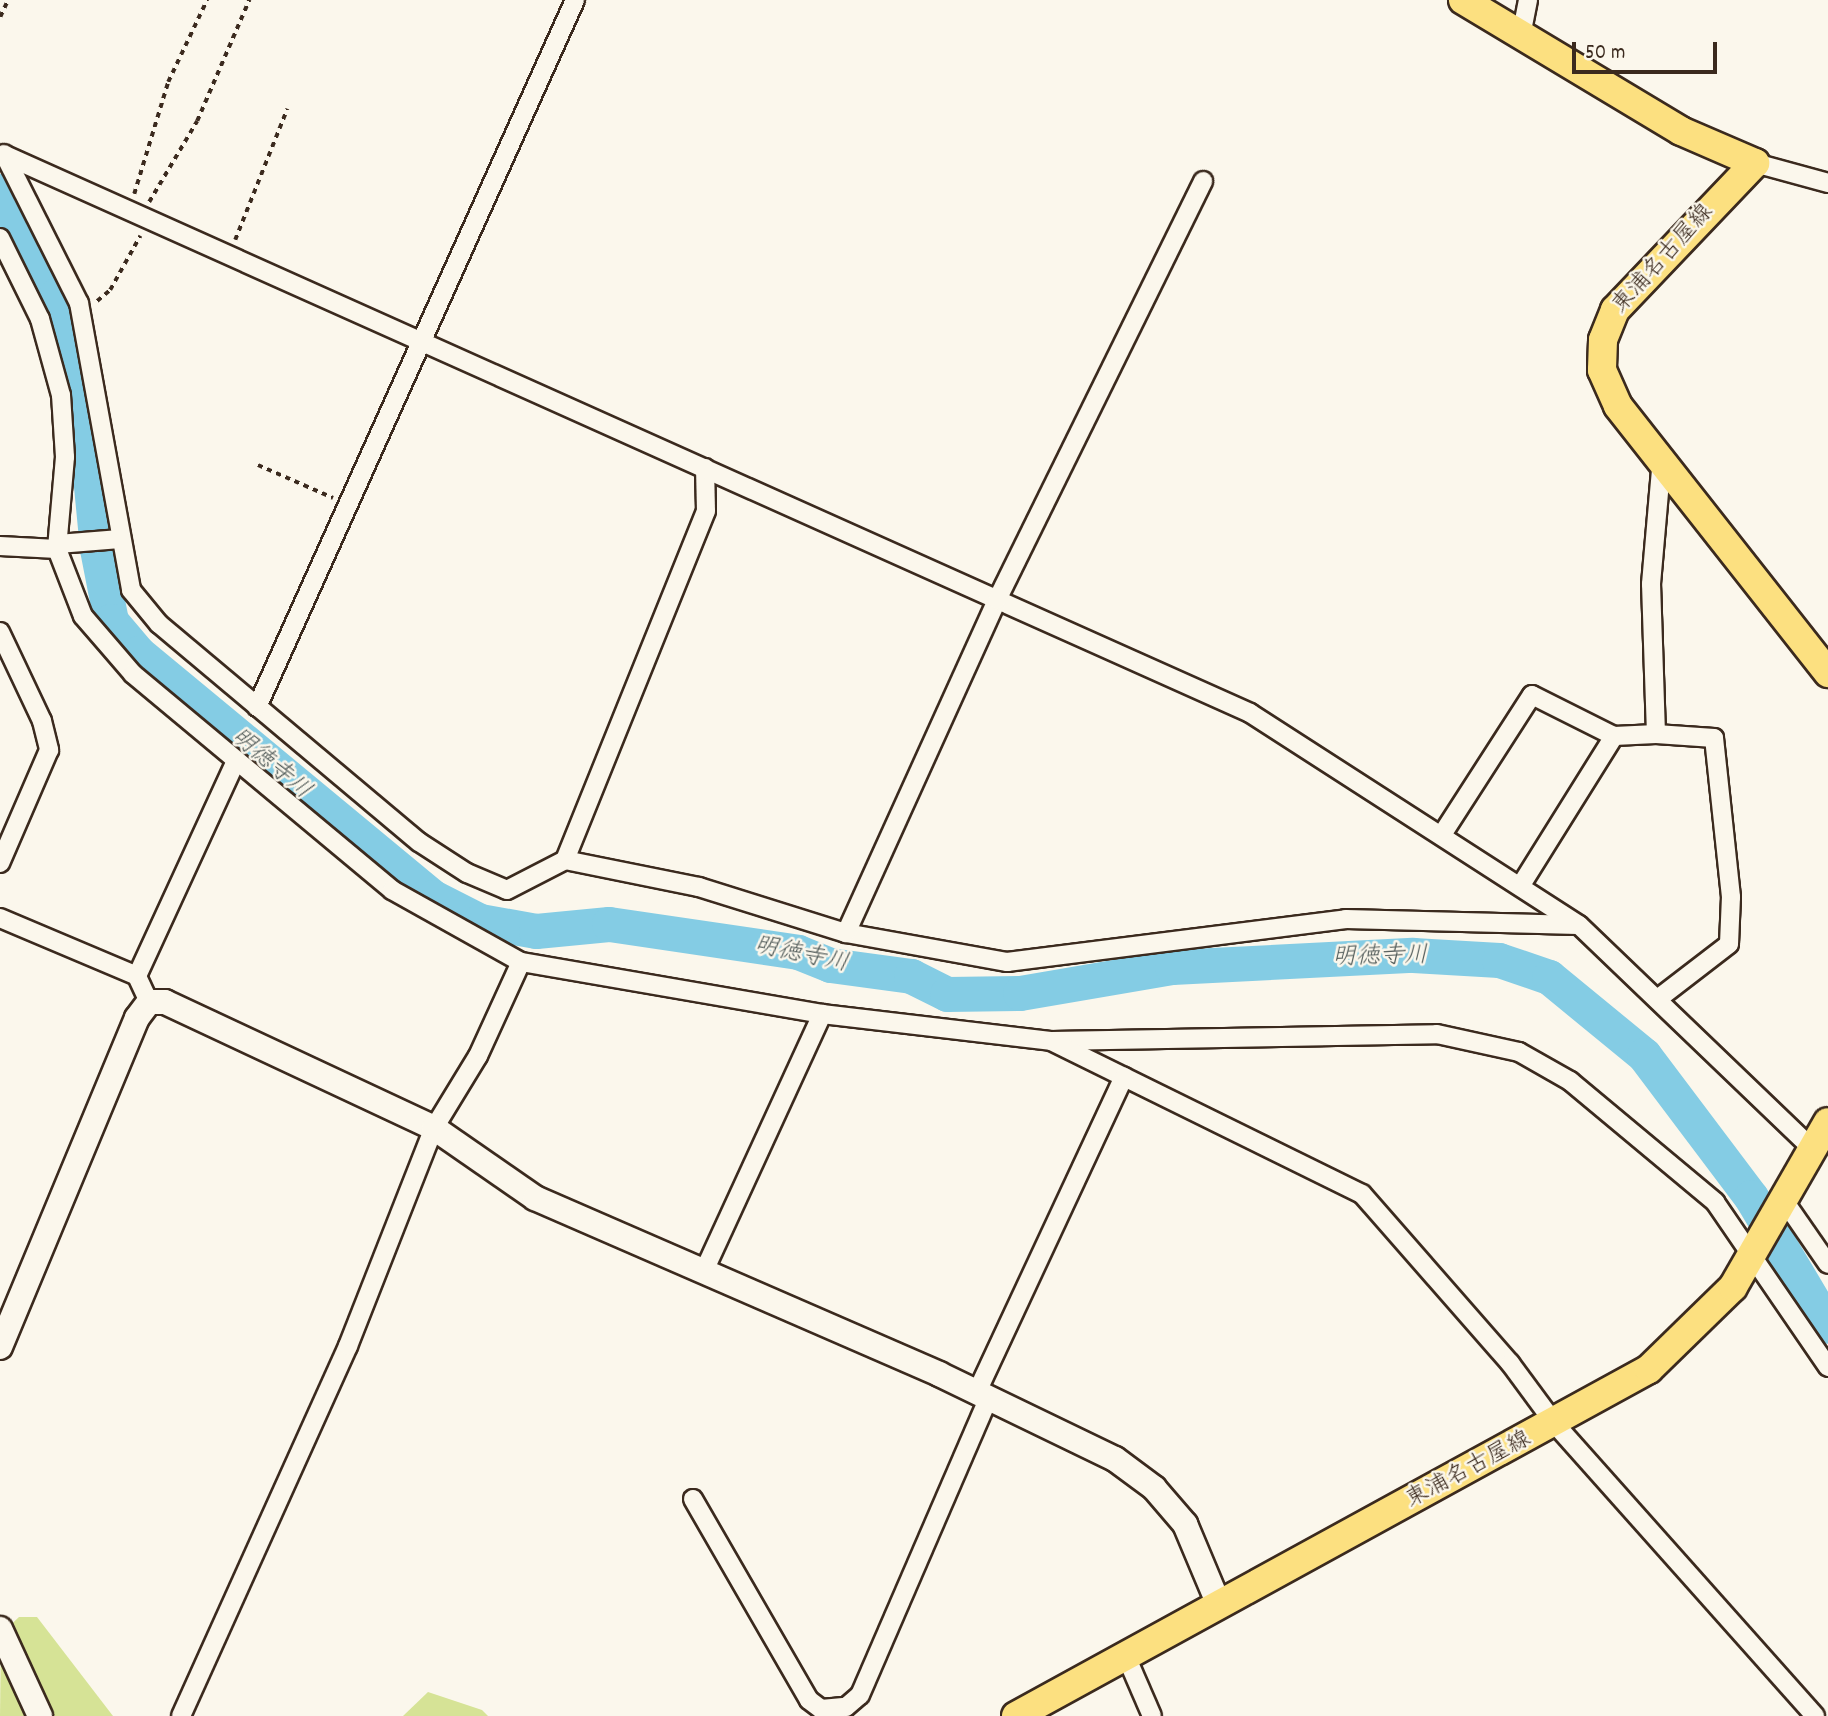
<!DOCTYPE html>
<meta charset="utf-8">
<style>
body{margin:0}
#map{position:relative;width:1828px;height:1716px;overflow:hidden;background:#fbf7ec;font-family:Dekko,"Klee One",sans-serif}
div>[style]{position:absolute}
.green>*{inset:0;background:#d6e396}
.river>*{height:35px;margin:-17.5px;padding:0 17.5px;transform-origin:17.5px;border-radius:17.5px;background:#84cce4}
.path>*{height:3.5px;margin-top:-1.75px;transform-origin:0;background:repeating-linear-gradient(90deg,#3b2a1e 0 5px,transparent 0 10px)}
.roads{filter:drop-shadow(2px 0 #3b2a1e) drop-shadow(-2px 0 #3b2a1e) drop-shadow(0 2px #3b2a1e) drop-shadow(0 -2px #3b2a1e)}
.street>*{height:18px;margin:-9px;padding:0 9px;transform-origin:9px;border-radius:9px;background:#fbf7ec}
.secondary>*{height:24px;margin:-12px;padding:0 12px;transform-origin:12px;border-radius:12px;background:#fbf7ec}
.primary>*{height:28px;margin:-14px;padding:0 14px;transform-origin:14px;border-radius:14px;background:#fce080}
span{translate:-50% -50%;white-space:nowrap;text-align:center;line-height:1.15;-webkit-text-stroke:5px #fbf7ec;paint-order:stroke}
.street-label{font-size:23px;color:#3b2a1e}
.water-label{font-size:24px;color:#515b59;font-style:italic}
.scale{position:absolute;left:1572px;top:42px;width:145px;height:32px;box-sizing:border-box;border:4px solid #3b2a1e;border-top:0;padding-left:9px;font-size:21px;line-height:24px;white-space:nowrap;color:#3b2a1e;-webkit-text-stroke:5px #fbf7ec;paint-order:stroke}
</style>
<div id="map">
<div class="green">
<i style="clip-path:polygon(19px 1617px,37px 1617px,113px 1716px,0 1716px,1px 1634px)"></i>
<i style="clip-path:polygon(428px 1692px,482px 1710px,488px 1716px,403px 1716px)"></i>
</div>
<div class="river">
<i style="left:0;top:191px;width:118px;rotate:61.7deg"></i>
<i style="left:56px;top:295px;width:60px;rotate:68.6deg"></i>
<i style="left:78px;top:351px;width:199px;rotate:84.5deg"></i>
<i style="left:97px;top:549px;width:73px;rotate:79deg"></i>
<i style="left:111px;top:621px;width:42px;rotate:49.8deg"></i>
<i style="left:138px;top:653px;width:383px;rotate:39.6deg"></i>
<i style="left:433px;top:897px;width:53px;rotate:27.1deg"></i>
<i style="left:480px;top:921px;width:57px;rotate:10.1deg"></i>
<i style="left:536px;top:931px;width:73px;rotate:-5.5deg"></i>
<i style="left:609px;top:924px;width:191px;rotate:8.4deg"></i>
<i style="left:798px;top:952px;width:35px;rotate:22deg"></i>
<i style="left:830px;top:965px;width:82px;rotate:7.7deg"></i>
<i style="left:911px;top:976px;width:40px;rotate:26.6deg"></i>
<i style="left:947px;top:994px;width:73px;rotate:-0.8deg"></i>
<i style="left:1020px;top:993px;width:154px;rotate:-9.7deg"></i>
<i style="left:1172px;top:967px;width:241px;rotate:-2.9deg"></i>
<i style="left:1413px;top:955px;width:86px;rotate:3.3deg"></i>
<i style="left:1499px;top:960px;width:53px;rotate:18.8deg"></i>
<i style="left:1549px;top:977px;width:123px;rotate:39.4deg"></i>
<i style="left:1644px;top:1055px;width:178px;rotate:53deg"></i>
<i style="left:1751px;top:1197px;width:150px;rotate:59.2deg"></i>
</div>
<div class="path">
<i style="left:0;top:17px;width:19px;rotate:-65deg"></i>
<i style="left:134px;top:194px;width:117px;rotate:-73.1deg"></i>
<i style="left:168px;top:82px;width:91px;rotate:-64.6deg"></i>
<i style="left:149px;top:202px;width:94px;rotate:-59.3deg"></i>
<i style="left:197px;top:121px;width:132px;rotate:-66.7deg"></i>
<i style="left:235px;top:240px;width:141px;rotate:-68.3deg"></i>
<i style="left:97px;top:301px;width:17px;rotate:-40deg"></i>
<i style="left:110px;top:290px;width:62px;rotate:-60.9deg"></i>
<i style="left:258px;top:465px;width:82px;rotate:23.7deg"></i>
</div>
<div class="roads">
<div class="street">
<i style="left:1521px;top:36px;width:37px;rotate:-79deg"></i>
<i style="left:4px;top:154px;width:167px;rotate:63.3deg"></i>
<i style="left:79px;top:303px;width:292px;rotate:79.7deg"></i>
<i style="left:131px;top:590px;width:44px;rotate:50.5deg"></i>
<i style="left:159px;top:624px;width:339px;rotate:40deg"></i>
<i style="left:419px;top:842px;width:57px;rotate:32.9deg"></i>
<i style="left:467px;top:873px;width:43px;rotate:23deg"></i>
<i style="left:507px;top:890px;width:65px;rotate:-27.3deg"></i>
<i style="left:565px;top:860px;width:376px;rotate:-68deg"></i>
<i style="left:706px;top:511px;width:43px;rotate:-91.3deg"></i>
<i style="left:5px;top:155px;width:1364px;rotate:24.14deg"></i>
<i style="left:1250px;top:713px;width:391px;rotate:32.8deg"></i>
<i style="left:1579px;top:925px;width:325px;rotate:43.8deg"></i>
<i style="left:1755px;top:163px;width:76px;rotate:15.3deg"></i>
<i style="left:0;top:238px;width:90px;rotate:63.7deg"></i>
<i style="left:40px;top:319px;width:79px;rotate:74.6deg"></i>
<i style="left:61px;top:395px;width:62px;rotate:86.3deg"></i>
<i style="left:65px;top:457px;width:92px;rotate:95deg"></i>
<i style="left:57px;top:549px;width:72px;rotate:68.8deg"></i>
<i style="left:83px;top:616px;width:77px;rotate:49.2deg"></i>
<i style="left:133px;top:674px;width:337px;rotate:39.8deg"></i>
<i style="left:392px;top:890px;width:148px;rotate:29.2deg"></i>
<i style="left:521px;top:962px;width:305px;rotate:9.8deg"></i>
<i style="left:822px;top:1014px;width:232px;rotate:6.7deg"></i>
<i style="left:1052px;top:1041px;width:385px;rotate:-1deg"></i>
<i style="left:1437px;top:1034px;width:84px;rotate:12.4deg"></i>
<i style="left:1519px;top:1052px;width:59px;rotate:29.6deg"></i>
<i style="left:1570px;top:1081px;width:189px;rotate:39.8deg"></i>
<i style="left:1715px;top:1202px;width:200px;rotate:55.6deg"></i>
<i style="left:58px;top:544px;width:62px;rotate:-4.6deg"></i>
<i style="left:0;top:546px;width:57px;rotate:3deg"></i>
<i style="left:0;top:632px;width:98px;rotate:64.7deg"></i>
<i style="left:42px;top:721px;width:30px;rotate:76deg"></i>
<i style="left:49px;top:750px;width:123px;rotate:113.4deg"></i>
<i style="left:257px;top:707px;width:775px;rotate:-65.78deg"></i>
<i style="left:1443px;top:833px;width:164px;rotate:-57.2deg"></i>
<i style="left:1532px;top:695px;width:92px;rotate:26.6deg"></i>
<i style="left:1614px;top:736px;width:42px;rotate:-2.7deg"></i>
<i style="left:565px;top:860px;width:137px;rotate:11.4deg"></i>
<i style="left:699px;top:887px;width:154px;rotate:17.4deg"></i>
<i style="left:846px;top:933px;width:164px;rotate:10.2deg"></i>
<i style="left:1007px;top:962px;width:342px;rotate:-7.2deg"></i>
<i style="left:1346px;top:919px;width:232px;rotate:1.5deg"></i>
<i style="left:1521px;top:885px;width:176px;rotate:-58deg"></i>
<i style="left:0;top:918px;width:149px;rotate:22.9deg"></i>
<i style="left:846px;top:933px;width:366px;rotate:-65.6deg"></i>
<i style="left:997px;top:600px;width:467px;rotate:-63.8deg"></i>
<i style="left:1659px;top:998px;width:88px;rotate:-37.6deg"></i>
<i style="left:1729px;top:944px;width:47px;rotate:-87.6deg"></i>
<i style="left:1731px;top:897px;width:160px;rotate:-96.1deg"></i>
<i style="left:1714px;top:738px;width:58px;rotate:-176.1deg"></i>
<i style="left:1656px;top:734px;width:150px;rotate:-91.9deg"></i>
<i style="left:1651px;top:584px;width:125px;rotate:-85deg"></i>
<i style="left:149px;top:1002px;width:29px;rotate:-115deg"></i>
<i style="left:137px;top:976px;width:237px;rotate:-65.3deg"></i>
<i style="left:1053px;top:1042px;width:344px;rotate:26.2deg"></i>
<i style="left:1362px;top:1194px;width:225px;rotate:48.8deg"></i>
<i style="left:1510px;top:1363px;width:76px;rotate:53.6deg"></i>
<i style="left:1555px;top:1424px;width:391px;rotate:48.3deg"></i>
<i style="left:1785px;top:1202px;width:75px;rotate:55.3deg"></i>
<i style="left:704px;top:1271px;width:283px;rotate:-65.3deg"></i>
<i style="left:976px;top:1394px;width:350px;rotate:-65deg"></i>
<i style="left:693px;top:1499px;width:232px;rotate:60deg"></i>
<i style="left:809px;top:1700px;width:15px;rotate:37deg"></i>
<i style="left:821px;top:1709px;width:25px;rotate:-5deg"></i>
<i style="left:846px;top:1707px;width:18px;rotate:-41deg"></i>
<i style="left:860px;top:1695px;width:322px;rotate:-66.6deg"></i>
<i style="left:1126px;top:1656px;width:65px;rotate:66.6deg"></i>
<i style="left:181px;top:1716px;width:406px;rotate:-65.7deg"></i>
<i style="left:348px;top:1346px;width:234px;rotate:-68.5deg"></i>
<i style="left:434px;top:1128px;width:84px;rotate:-58.6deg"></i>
<i style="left:478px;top:1056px;width:103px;rotate:-65.4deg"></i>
</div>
<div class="secondary">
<i style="left:0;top:1347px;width:356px;rotate:-67.4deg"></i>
<i style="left:137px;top:1018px;width:20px;rotate:-53deg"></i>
<i style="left:149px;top:1002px;width:16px"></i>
<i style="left:165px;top:1002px;width:297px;rotate:25.1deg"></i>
<i style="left:434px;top:1128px;width:123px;rotate:34.7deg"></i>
<i style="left:535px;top:1198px;width:441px;rotate:23.5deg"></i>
<i style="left:939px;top:1374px;width:195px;rotate:25.8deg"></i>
<i style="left:1115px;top:1459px;width:49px;rotate:36.6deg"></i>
<i style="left:1154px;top:1488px;width:48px;rotate:49.3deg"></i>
<i style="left:1185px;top:1524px;width:88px;rotate:67.2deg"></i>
<i style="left:0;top:1629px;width:96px;rotate:65.3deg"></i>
</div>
<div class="primary">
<i style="left:1463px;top:0;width:254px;rotate:31deg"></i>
<i style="left:1681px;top:131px;width:81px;rotate:23.4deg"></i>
<i style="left:1755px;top:163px;width:203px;rotate:133.6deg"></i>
<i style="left:1615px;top:310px;width:32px;rotate:112deg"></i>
<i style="left:1603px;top:340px;width:30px;rotate:92deg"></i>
<i style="left:1602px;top:370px;width:39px;rotate:66deg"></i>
<i style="left:1618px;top:406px;width:340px;rotate:51.8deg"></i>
<i style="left:1016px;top:1716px;width:722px;rotate:-28.73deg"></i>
<i style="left:1649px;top:1369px;width:117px;rotate:-44.3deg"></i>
<i style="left:1733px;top:1287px;width:190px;rotate:-60.1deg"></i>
</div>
</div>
<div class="street-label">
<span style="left:1664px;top:260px;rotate:-48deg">東浦名古屋線</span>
<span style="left:1469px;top:1471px;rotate:-28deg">東浦名古屋線</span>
</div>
<div class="water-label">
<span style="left:270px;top:765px;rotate:40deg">明徳寺川</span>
<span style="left:801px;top:956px;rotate:12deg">明徳寺川</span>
<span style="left:1380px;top:958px;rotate:-1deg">明徳寺川</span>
</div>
<div class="scale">50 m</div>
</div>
